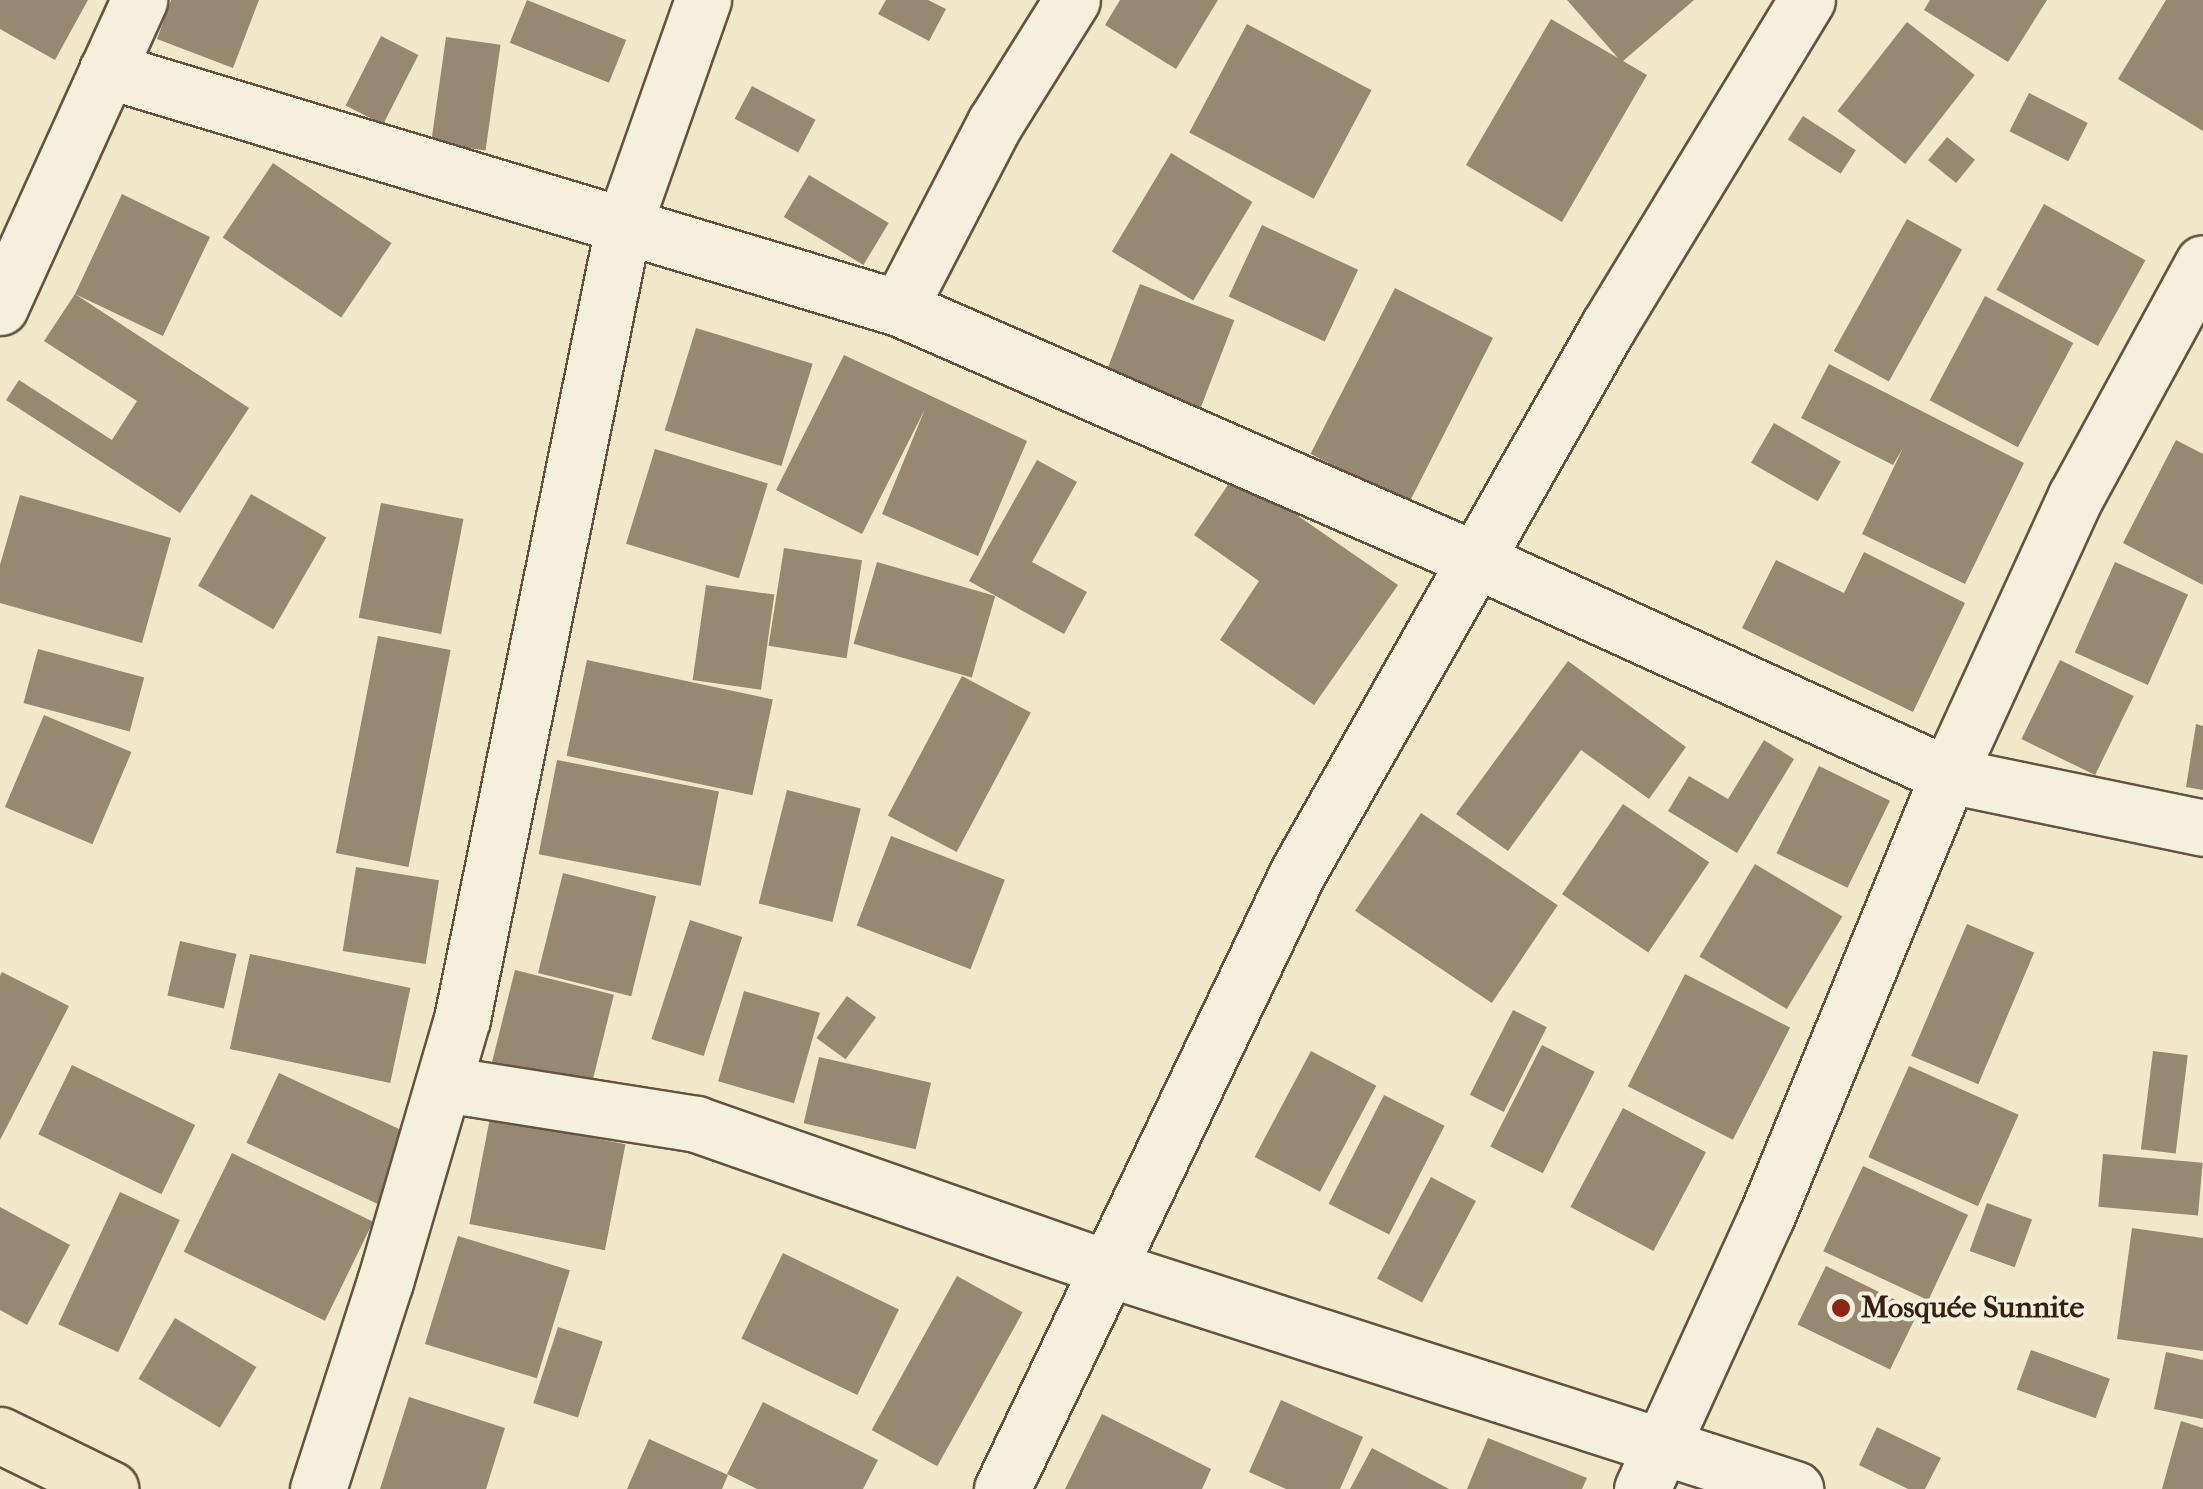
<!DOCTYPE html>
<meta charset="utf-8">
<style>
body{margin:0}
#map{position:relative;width:2203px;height:1489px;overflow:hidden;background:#f0e8c9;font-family:"IM FELL French Canon",serif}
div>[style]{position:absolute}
.building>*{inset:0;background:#968871;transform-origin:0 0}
.roads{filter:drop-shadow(2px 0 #635340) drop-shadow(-2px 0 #635340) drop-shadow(0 2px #635340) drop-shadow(0 -2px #635340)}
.minor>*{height:55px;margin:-27.5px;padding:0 27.5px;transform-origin:27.5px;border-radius:27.5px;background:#f5f0dc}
.highway>*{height:55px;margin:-27.5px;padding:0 27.5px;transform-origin:27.5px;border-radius:27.5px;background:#f0e8c9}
.dots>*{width:28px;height:28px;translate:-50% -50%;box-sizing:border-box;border:5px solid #f5f0dc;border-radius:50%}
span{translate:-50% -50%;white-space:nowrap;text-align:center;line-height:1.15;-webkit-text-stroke:8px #f5f0dc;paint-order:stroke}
.poi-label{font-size:30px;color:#342112;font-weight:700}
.left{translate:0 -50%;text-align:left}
</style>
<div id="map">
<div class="building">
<i style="clip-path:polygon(0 0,88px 0,55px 60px,0 29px)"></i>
<i style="clip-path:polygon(171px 0,259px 0,233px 68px,157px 39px)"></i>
<i style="left:527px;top:0;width:107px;height:46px;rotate:22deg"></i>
<i style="clip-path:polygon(886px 0,928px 0,946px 9px,929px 41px,878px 14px)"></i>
<i style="clip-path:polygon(1120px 0,1218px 0,1176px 69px,1105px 25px)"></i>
<i style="clip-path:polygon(1567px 0,1694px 0,1623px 61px,1647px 75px,1562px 222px,1466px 165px,1551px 19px,1618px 58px)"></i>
<i style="clip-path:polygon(1930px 0,2047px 0,2008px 62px,1924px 10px)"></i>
<i style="clip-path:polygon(2166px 0,2203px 0,2203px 131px,2118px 79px)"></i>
<i style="left:1907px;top:22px;width:86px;height:113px;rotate:38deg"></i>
<i style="left:1247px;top:24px;width:141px;height:123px;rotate:28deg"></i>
<i style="left:381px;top:36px;width:42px;height:78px;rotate:27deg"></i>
<i style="left:446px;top:37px;width:55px;height:107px;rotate:8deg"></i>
<i style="left:752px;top:86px;width:72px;height:37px;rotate:28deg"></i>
<i style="left:2029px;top:93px;width:66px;height:43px;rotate:27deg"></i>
<i style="left:1803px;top:116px;width:63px;height:28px;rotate:33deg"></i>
<i style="left:1947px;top:137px;width:36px;height:30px;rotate:39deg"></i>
<i style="left:1171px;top:153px;width:95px;height:115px;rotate:31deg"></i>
<i style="left:273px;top:163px;width:143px;height:90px;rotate:34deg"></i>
<i style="left:809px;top:175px;width:93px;height:49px;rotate:31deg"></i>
<i style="clip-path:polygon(122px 194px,210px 237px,163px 336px,75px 294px,249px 408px,180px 513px,6px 400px,19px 380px,112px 440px,137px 401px,44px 341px,75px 294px)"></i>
<i style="left:2044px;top:204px;width:116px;height:98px;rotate:29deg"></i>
<i style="left:1907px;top:219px;width:63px;height:151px;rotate:29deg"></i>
<i style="left:1262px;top:225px;width:106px;height:79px;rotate:25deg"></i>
<i style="left:1140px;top:284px;width:101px;height:98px;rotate:21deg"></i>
<i style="left:1395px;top:288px;width:110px;height:186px;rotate:27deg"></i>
<i style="left:1985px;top:296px;width:100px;height:118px;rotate:28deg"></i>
<i style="left:696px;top:328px;width:122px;height:107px;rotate:17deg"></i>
<i style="clip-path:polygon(844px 355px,1027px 441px,978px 556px,882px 514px,925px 409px,862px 534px,776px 490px)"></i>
<i style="clip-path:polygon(1829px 364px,2024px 463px,1965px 584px,1862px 534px,1903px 448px,1893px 465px,1801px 418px)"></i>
<i style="left:1774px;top:423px;width:77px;height:46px;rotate:30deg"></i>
<i style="clip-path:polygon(2176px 440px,2203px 454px,2203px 585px,2123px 543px)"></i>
<i style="left:655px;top:449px;width:118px;height:99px;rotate:17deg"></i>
<i style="clip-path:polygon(1037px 460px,1077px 482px,1032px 562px,1087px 592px,1064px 634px,969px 581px)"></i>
<i style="clip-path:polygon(1236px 473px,1398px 585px,1314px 705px,1220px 640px,1259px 581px,1194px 535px)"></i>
<i style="left:251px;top:494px;width:87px;height:106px;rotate:30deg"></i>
<i style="clip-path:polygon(20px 495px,171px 538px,142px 643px,0 603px,0 565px)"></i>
<i style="left:381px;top:503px;width:84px;height:117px;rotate:11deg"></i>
<i style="left:784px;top:548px;width:79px;height:99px;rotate:9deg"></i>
<i style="clip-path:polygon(1864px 552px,1965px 603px,1913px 712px,1742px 628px,1776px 560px,1844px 593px)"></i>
<i style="left:877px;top:562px;width:123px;height:85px;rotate:16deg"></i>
<i style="left:2115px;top:562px;width:80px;height:99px;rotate:24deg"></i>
<i style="left:706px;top:585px;width:69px;height:96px;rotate:8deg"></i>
<i style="left:378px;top:636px;width:74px;height:221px;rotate:11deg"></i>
<i style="left:38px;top:649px;width:110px;height:56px;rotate:15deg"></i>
<i style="left:587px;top:660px;width:190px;height:98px;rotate:12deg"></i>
<i style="left:2060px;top:660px;width:82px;height:88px;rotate:26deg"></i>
<i style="clip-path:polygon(1568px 661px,1686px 747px,1649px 799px,1581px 750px,1508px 851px,1456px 814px)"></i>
<i style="left:962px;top:676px;width:78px;height:158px;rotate:28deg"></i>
<i style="left:44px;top:715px;width:95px;height:100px;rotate:23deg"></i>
<i style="clip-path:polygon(2196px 724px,2203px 726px,2203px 790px,2186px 787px)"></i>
<i style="clip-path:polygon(1764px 740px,1794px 759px,1737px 853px,1668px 811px,1689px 776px,1728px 799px)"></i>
<i style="left:557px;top:760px;width:165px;height:96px;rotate:11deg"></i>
<i style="left:1819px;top:766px;width:79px;height:97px;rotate:26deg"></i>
<i style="left:787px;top:790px;width:76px;height:117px;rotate:14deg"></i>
<i style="left:1623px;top:804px;width:104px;height:109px;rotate:34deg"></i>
<i style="left:1421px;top:813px;width:165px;height:118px;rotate:34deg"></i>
<i style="left:891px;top:836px;width:122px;height:96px;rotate:21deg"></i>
<i style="left:1755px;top:864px;width:102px;height:108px;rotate:31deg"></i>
<i style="left:356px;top:867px;width:84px;height:85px;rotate:9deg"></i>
<i style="left:563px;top:873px;width:96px;height:103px;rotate:14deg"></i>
<i style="left:690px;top:920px;width:55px;height:125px;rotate:18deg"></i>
<i style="left:1967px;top:924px;width:73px;height:143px;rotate:23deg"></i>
<i style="left:180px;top:941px;width:58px;height:56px;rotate:13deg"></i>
<i style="left:250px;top:954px;width:164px;height:97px;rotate:12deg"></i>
<i style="left:515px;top:970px;width:102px;height:111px;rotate:14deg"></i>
<i style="clip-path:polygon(2px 972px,69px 1006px,0 1140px,0 976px)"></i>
<i style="left:1685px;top:974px;width:118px;height:126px;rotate:27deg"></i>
<i style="left:744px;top:991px;width:79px;height:94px;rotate:16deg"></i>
<i style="left:847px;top:996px;width:36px;height:52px;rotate:36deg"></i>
<i style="left:1513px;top:1010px;width:38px;height:95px;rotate:27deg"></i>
<i style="left:1542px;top:1045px;width:59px;height:114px;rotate:27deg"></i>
<i style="left:1311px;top:1051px;width:74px;height:120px;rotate:28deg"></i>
<i style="left:2153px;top:1051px;width:35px;height:99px;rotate:7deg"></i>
<i style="left:819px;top:1057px;width:115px;height:68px;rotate:13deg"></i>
<i style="left:72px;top:1065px;width:137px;height:77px;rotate:26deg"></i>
<i style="left:1909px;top:1066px;width:120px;height:100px;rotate:24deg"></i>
<i style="left:279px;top:1073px;width:158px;height:77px;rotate:25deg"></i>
<i style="left:1384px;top:1095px;width:68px;height:122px;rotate:27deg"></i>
<i style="left:1623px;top:1108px;width:94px;height:112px;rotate:28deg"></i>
<i style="left:490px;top:1118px;width:138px;height:108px;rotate:11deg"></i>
<i style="left:232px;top:1153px;width:157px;height:110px;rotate:26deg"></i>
<i style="left:2103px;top:1154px;width:100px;height:53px;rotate:5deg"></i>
<i style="left:1863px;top:1166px;width:116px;height:94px;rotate:25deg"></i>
<i style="left:1431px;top:1177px;width:51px;height:115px;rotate:28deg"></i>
<i style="left:120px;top:1192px;width:66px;height:146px;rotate:25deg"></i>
<i style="left:1987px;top:1203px;width:48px;height:51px;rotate:20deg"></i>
<i style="clip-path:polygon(0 1207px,70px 1245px,27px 1325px,0 1310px)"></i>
<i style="clip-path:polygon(2132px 1228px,2203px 1238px,2203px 1351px,2117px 1339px)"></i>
<i style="left:458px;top:1236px;width:117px;height:113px;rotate:17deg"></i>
<i style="left:783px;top:1253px;width:129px;height:95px;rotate:26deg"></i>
<i style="left:1826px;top:1266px;width:103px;height:65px;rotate:26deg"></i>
<i style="left:957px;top:1276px;width:75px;height:176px;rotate:29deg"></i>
<i style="left:175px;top:1318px;width:95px;height:71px;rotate:31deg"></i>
<i style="left:558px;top:1327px;width:47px;height:80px;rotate:18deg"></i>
<i style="left:2031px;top:1350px;width:84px;height:42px;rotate:20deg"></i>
<i style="clip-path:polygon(2166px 1352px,2203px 1360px,2203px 1419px,2154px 1409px)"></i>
<i style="clip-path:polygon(409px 1397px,505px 1428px,486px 1489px,380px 1489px)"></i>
<i style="clip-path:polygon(1281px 1400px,1363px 1437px,1340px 1489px,1286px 1489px,1249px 1472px)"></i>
<i style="clip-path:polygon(763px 1402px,878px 1460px,863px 1489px,757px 1489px,727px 1474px)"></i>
<i style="clip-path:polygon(1102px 1414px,1211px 1469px,1202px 1489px,1065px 1489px)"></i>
<i style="clip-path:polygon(2181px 1421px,2203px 1428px,2203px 1489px,2162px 1489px)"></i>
<i style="clip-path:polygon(1877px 1427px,1941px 1458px,1925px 1489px,1908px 1489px,1859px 1465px)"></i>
<i style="clip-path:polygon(1488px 1438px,1587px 1478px,1582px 1489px,1467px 1489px)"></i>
<i style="clip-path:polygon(649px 1439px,728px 1475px,722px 1489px,627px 1489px)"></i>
<i style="clip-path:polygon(1372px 1448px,1449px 1489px,1350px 1489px)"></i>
</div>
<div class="roads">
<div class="minor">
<i style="left:107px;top:70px;width:827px;rotate:16.73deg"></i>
<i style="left:899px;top:308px;width:630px;rotate:23.59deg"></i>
<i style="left:1476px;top:560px;width:519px;rotate:24.49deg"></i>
<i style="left:1948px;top:775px;width:260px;rotate:11.7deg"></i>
<i style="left:0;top:307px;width:337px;rotate:-65.6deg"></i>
<i style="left:899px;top:308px;width:208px;rotate:-62.6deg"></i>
<i style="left:995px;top:123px;width:145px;rotate:-58deg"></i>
<i style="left:444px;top:1084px;width:255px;rotate:9deg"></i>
<i style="left:696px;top:1124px;width:435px;rotate:19.3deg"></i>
<i style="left:1107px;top:1268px;width:723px;rotate:17.81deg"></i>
<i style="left:318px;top:1489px;width:218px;rotate:-72.1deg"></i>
<i style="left:385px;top:1282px;width:274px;rotate:-73.7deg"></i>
<i style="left:462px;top:1019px;width:808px;rotate:-78.51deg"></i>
<i style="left:623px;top:227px;width:241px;rotate:-70.6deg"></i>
<i style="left:1002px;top:1489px;width:684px;rotate:-64.37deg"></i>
<i style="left:1298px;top:872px;width:627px;rotate:-60.37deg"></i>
<i style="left:1608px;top:327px;width:383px;rotate:-58.7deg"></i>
<i style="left:1642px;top:1489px;width:301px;rotate:-65.5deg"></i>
<i style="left:1767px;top:1215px;width:476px;rotate:-67.6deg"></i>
<i style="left:1948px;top:775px;width:307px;rotate:-65.4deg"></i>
<i style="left:2076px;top:496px;width:265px;rotate:-61.4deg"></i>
</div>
<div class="highway">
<i style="left:0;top:1435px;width:123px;rotate:26.1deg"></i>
</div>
</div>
<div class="dots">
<i style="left:1841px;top:1308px;background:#8f2418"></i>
</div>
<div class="poi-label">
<span class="left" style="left:1861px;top:1308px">Mosquée Sunnite</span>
</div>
</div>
